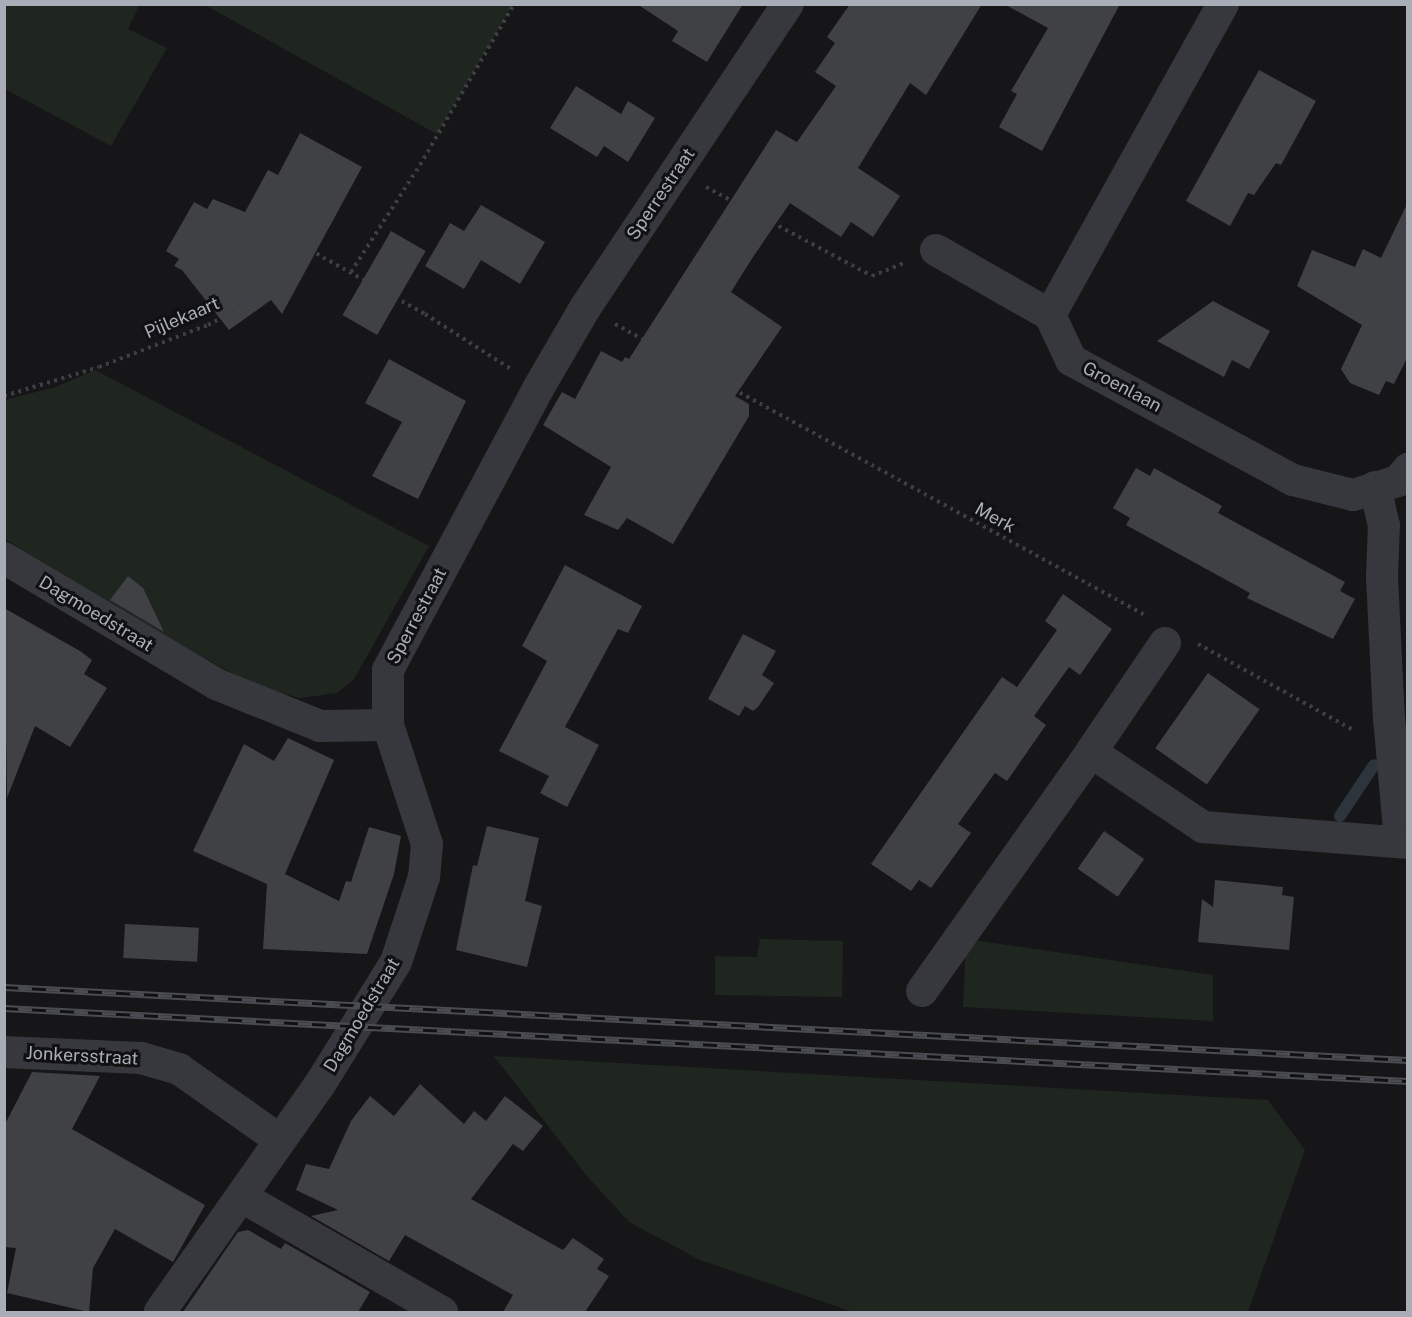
<!DOCTYPE html>
<style>
body{margin:0}
#map{position:relative;width:1412px;height:1317px;overflow:hidden;background:#161618;font-family:"Public Sans",sans-serif}
div>[style]{position:absolute}
.green>*{inset:0;background:#1e261f}
.stream>*{height:12px;margin:-6px;padding:0 6px;transform-origin:6px;border-radius:6px;background:#2c353c}
.building>*{inset:0;background:#404145;transform-origin:0 0}
.path>*{height:4px;margin-top:-2px;transform-origin:0;background:repeating-linear-gradient(90deg,#3d3f44 0 3px,transparent 0 7.5px)}
.street>*{height:32px;margin:-16px;padding:0 16px;transform-origin:16px;border-radius:16px;background:#37383d}
.rail>*{height:7px;margin-top:-3.5px;transform-origin:0;background:repeating-linear-gradient(90deg,#111113 0 14px,#4a4c52 0 28px);box-sizing:border-box;border-block:2px solid #4a4c52}
span{translate:-50% -50%;white-space:nowrap;text-align:center;line-height:1.15;-webkit-text-stroke:6px #111113;paint-order:stroke}
.street-label{font-size:18px;color:#a8adb8}
.frame{position:absolute;inset:0;border:6px solid #a8adb8;pointer-events:none}
</style>
<div id="map">
<div class="green">
<i style="clip-path:polygon(4px 5px,139px 5px,128px 29px,167px 48px,111px 146px,5px 89px)"></i>
<i style="clip-path:polygon(205px 5px,513px 5px,437px 134px)"></i>
<i style="clip-path:polygon(95px 370px,429px 546px,354px 679px,337px 693px,300px 698px,257px 687px,110px 605px,5px 539px,4px 400px,56px 387px)"></i>
<i style="clip-path:polygon(760px 939px,843px 941px,842px 997px,715px 995px,715px 956px,757px 957px)"></i>
<i style="clip-path:polygon(966px 939px,1213px 975px,1213px 1021px,963px 1007px)"></i>
<i style="clip-path:polygon(494px 1056px,1268px 1100px,1305px 1150px,1248px 1312px,853px 1312px,700px 1260px,629px 1222px,586px 1175px)"></i>
</div>
<div class="stream">
<i style="left:1340px;top:816px;width:61px;rotate:-56.3deg"></i>
</div>
<div class="building">
<i style="clip-path:polygon(637px 4px,743px 4px,707px 62px,672px 41px,678px 31px)"></i>
<i style="clip-path:polygon(850px 4px,982px 4px,926px 95px,910px 83px,858px 168px,900px 196px,873px 237px,851px 222px,841px 237px,790px 203px,753px 257px,731px 292px,782px 327px,735px 396px,749px 404px,749px 416px,673px 544px,627px 518px,618px 530px,584px 515px,611px 467px,543px 425px,562px 392px,575px 399px,601px 351px,622px 362px,625px 357px,629px 359px,776px 130px,797px 142px,836px 86px,815px 72px,835px 43px,827px 37px)"></i>
<i style="clip-path:polygon(1004px 4px,1120px 4px,1042px 151px,999px 127px,1017px 94px,1011px 91px,1048px 28px)"></i>
<i style="clip-path:polygon(1259px 70px,1316px 101px,1281px 165px,1276px 163px,1254px 195px,1248px 193px,1230px 226px,1186px 201px)"></i>
<i style="clip-path:polygon(576px 86px,621px 114px,628px 101px,655px 118px,628px 162px,604px 146px,597px 157px,550px 128px)"></i>
<i style="clip-path:polygon(300px 133px,362px 167px,282px 314px,271px 300px,229px 330px,182px 270px,174px 266px,179px 259px,166px 251px,194px 202px,207px 209px,213px 199px,245px 212px,268px 170px,278px 175px)"></i>
<i style="clip-path:polygon(1407px 204px,1407px 358px,1394px 384px,1386px 381px,1379px 395px,1350px 383px,1341px 369px,1362px 325px,1297px 286px,1312px 250px,1355px 267px,1363px 249px,1381px 258px)"></i>
<i style="clip-path:polygon(481px 205px,545px 242px,520px 284px,481px 260px,464px 289px,425px 266px,450px 223px,464px 231px)"></i>
<i style="left:391px;top:231px;width:40px;height:97px;rotate:30deg"></i>
<i style="clip-path:polygon(1213px 301px,1270px 331px,1249px 369px,1232px 360px,1224px 377px,1157px 341px)"></i>
<i style="clip-path:polygon(389px 359px,466px 401px,418px 499px,372px 476px,402px 422px,365px 403px)"></i>
<i style="clip-path:polygon(1136px 468px,1150px 476px,1154px 468px,1222px 506px,1218px 513px,1345px 582px,1340px 591px,1355px 599px,1333px 639px,1247px 598px,1250px 593px,1126px 525px,1130px 518px,1113px 508px)"></i>
<i style="clip-path:polygon(565px 565px,642px 606px,628px 633px,618px 629px,565px 727px,599px 745px,567px 807px,540px 793px,549px 776px,499px 751px,547px 661px,522px 646px)"></i>
<i style="clip-path:polygon(128px 576px,143px 588px,164px 632px,110px 600px)"></i>
<i style="clip-path:polygon(1063px 594px,1112px 629px,1080px 675px,1069px 667px,1034px 716px,1046px 725px,1007px 781px,995px 773px,958px 824px,971px 833px,931px 888px,919px 880px,911px 891px,871px 864px,1002px 677px,1017px 687px,1057px 630px,1045px 621px)"></i>
<i style="clip-path:polygon(4px 608px,80px 651px,92px 660px,84px 674px,107px 688px,70px 747px,35px 726px,7px 798px)"></i>
<i style="clip-path:polygon(743px 634px,776px 651px,762px 675px,774px 683px,758px 707px,753px 711px,745px 706px,739px 716px,708px 699px)"></i>
<i style="left:1208px;top:673px;width:63px;height:92px;rotate:35deg"></i>
<i style="clip-path:polygon(288px 738px,334px 760px,285px 874px,339px 901px,346px 881px,351px 882px,369px 827px,401px 836px,394px 874px,367px 954px,263px 949px,267px 884px,193px 851px,244px 744px,274px 761px)"></i>
<i style="clip-path:polygon(487px 826px,539px 838px,525px 901px,542px 906px,527px 967px,456px 950px,473px 865px,477px 866px)"></i>
<i style="left:1104px;top:831px;width:49px;height:46px;rotate:35deg"></i>
<i style="clip-path:polygon(1215px 880px,1283px 887px,1282px 895px,1294px 897px,1289px 950px,1198px 942px,1202px 899px,1213px 907px)"></i>
<i style="left:125px;top:924px;width:74px;height:34px;rotate:3deg"></i>
<i style="clip-path:polygon(32px 1072px,100px 1076px,72px 1129px,205px 1205px,173px 1262px,115px 1229px,93px 1268px,89px 1312px,7px 1293px,16px 1248px,5px 1247px,4px 1126px)"></i>
<i style="clip-path:polygon(420px 1084px,464px 1124px,474px 1111px,486px 1121px,505px 1096px,543px 1126px,523px 1151px,513px 1144px,471px 1199px,563px 1250px,573px 1238px,604px 1259px,597px 1269px,609px 1276px,585px 1312px,503px 1312px,513px 1295px,405px 1235px,389px 1261px,311px 1216px,338px 1210px,296px 1190px,306px 1164px,329px 1169px,351px 1121px,370px 1096px,394px 1116px)"></i>
<i style="clip-path:polygon(248px 1230px,281px 1249px,285px 1243px,370px 1292px,358px 1312px,183px 1312px,238px 1232px)"></i>
</div>
<div class="path">
<i style="left:706px;top:187px;width:188px;rotate:28.2deg"></i>
<i style="left:872px;top:276px;width:35px;rotate:-22deg"></i>
<i style="left:351px;top:272px;width:127px;rotate:-57.2deg"></i>
<i style="left:420px;top:165px;width:186px;rotate:-59.7deg"></i>
<i style="left:615px;top:324px;width:605px;rotate:28.77deg"></i>
<i style="left:4px;top:396px;width:99px;rotate:-17deg"></i>
<i style="left:99px;top:367px;width:117px;rotate:-21.1deg"></i>
<i style="left:208px;top:325px;width:27px;rotate:-28deg"></i>
<i style="left:232px;top:312px;width:100px;rotate:-38.5deg"></i>
<i style="left:310px;top:250px;width:132px;rotate:29.1deg"></i>
<i style="left:425px;top:314px;width:102px;rotate:32.6deg"></i>
<i style="left:1198px;top:644px;width:179px;rotate:29deg"></i>
</div>
<div class="street">
<i style="left:1223px;top:4px;width:356px;rotate:119.1deg"></i>
<i style="left:1050px;top:315px;width:50px;rotate:65deg"></i>
<i style="left:1071px;top:360px;width:252px;rotate:28.4deg"></i>
<i style="left:1293px;top:480px;width:62px;rotate:14deg"></i>
<i style="left:1353px;top:495px;width:47px;rotate:-17.3deg"></i>
<i style="left:1398px;top:481px;width:16px;rotate:-50deg"></i>
<i style="left:936px;top:250px;width:131px;rotate:29.7deg"></i>
<i style="left:1375px;top:487px;width:39px;rotate:77deg"></i>
<i style="left:1384px;top:525px;width:52px;rotate:92.2deg"></i>
<i style="left:1382px;top:577px;width:141px;rotate:87.2deg"></i>
<i style="left:1389px;top:718px;width:124px;rotate:84.9deg"></i>
<i style="left:4px;top:558px;width:247px;rotate:30.7deg"></i>
<i style="left:216px;top:684px;width:112px;rotate:22deg"></i>
<i style="left:320px;top:726px;width:68px;rotate:-0.8deg"></i>
<i style="left:388px;top:725px;width:125px;rotate:71.9deg"></i>
<i style="left:427px;top:844px;width:33px;rotate:95deg"></i>
<i style="left:424px;top:877px;width:89px;rotate:108.2deg"></i>
<i style="left:396px;top:962px;width:144px;rotate:121.9deg"></i>
<i style="left:320px;top:1084px;width:279px;rotate:125.1deg"></i>
<i style="left:1165px;top:643px;width:132px;rotate:124.2deg"></i>
<i style="left:1091px;top:752px;width:135px;rotate:33.8deg"></i>
<i style="left:1203px;top:827px;width:206px;rotate:4.5deg"></i>
<i style="left:388px;top:725px;width:55px;rotate:-90deg"></i>
<i style="left:388px;top:670px;width:321px;rotate:-61.9deg"></i>
<i style="left:539px;top:387px;width:91px;rotate:-59.8deg"></i>
<i style="left:585px;top:308px;width:366px;rotate:-56.3deg"></i>
<i style="left:922px;top:991px;width:293px;rotate:-54.7deg"></i>
<i style="left:4px;top:1052px;width:137px;rotate:2.5deg"></i>
<i style="left:141px;top:1058px;width:40px;rotate:16deg"></i>
<i style="left:179px;top:1069px;width:123px;rotate:35.1deg"></i>
<i style="left:242px;top:1197px;width:231px;rotate:29.9deg"></i>
</div>
<div class="rail">
<i style="left:4px;top:987px;width:1406px;rotate:2.98deg"></i>
<i style="left:4px;top:1008px;width:1406px;rotate:2.98deg"></i>
</div>
<div class="street-label">
<span style="left:661px;top:194px;rotate:-56deg">Sperrestraat</span>
<span style="left:182px;top:318px;rotate:-23deg">Pijlekaart</span>
<span style="left:1122px;top:387px;rotate:28deg">Groenlaan</span>
<span style="left:995px;top:518px;rotate:29deg">Merk</span>
<span style="left:96px;top:614px;rotate:31deg">Dagmoedstraat</span>
<span style="left:417px;top:616px;rotate:-62deg">Sperrestraat</span>
<span style="left:362px;top:1015px;rotate:-59deg">Dagmoedstraat</span>
<span style="left:82px;top:1056px;rotate:3deg">Jonkersstraat</span>
</div>
<div class="frame"></div>
</div>
